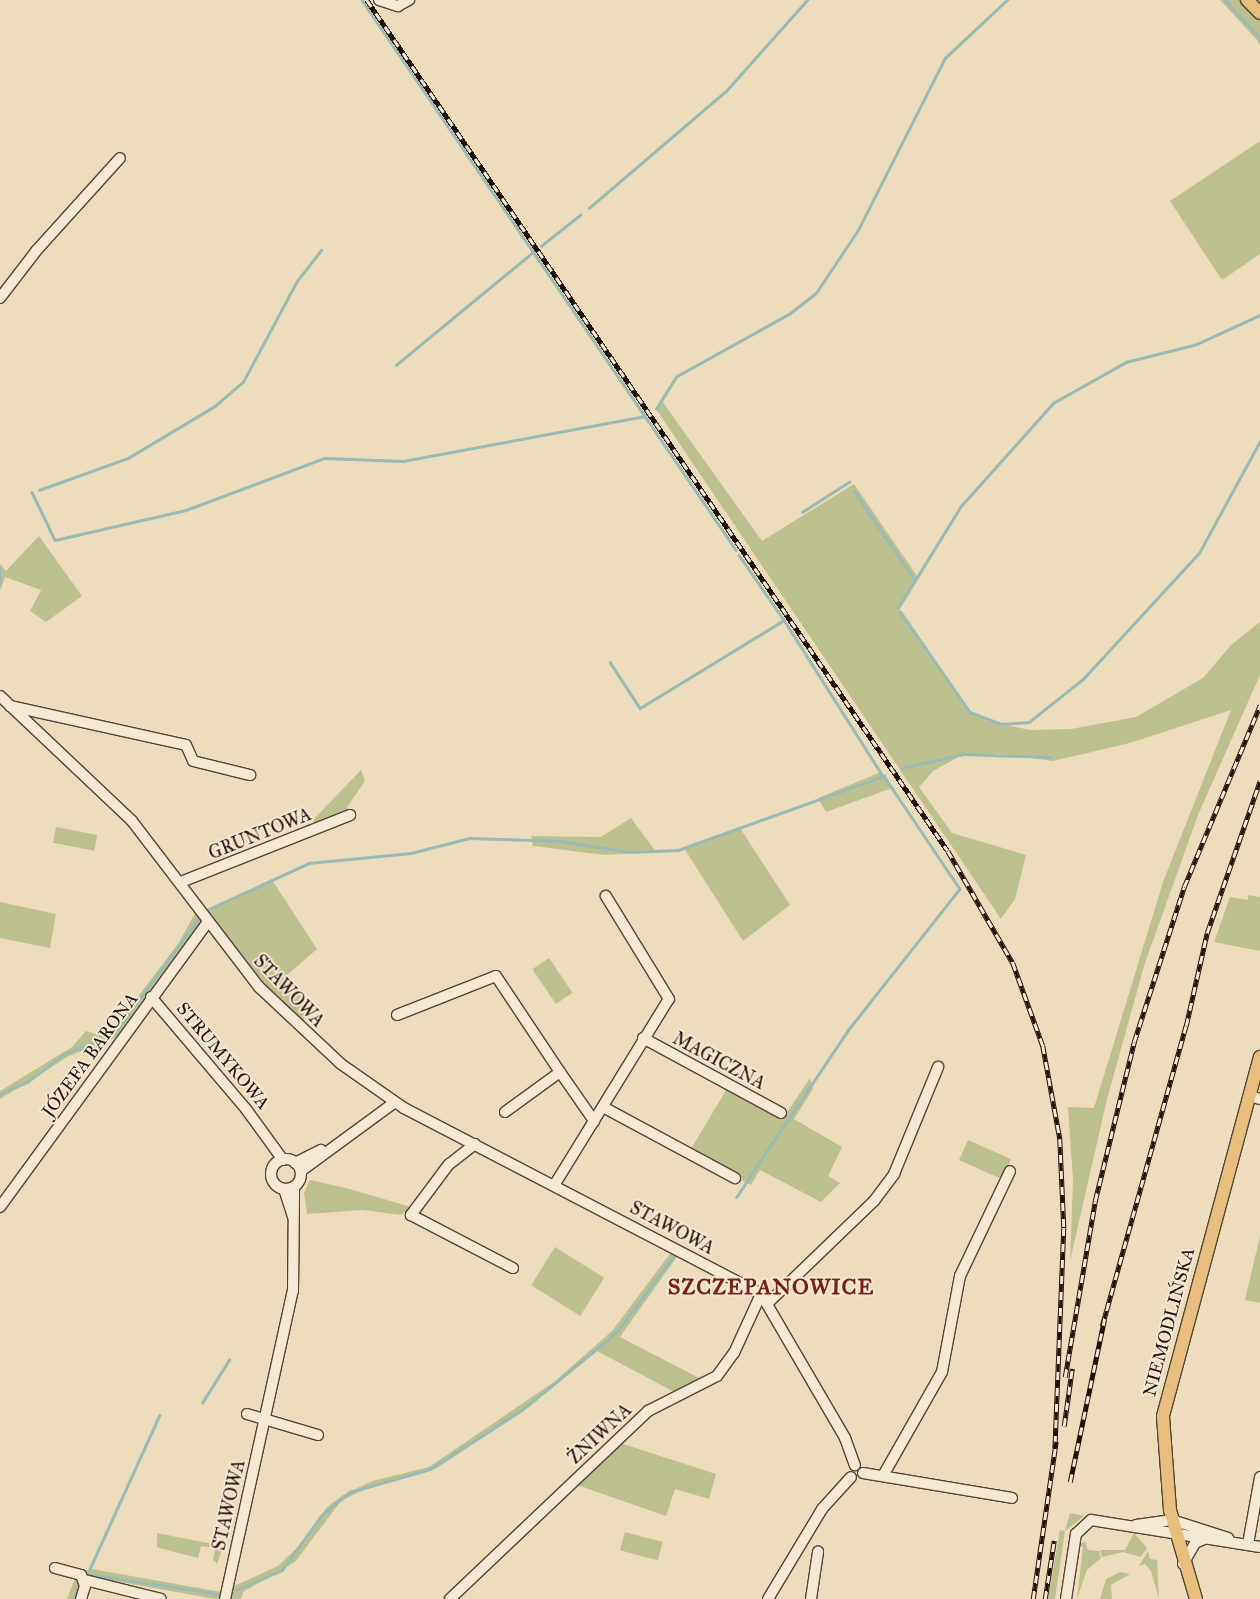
<!DOCTYPE html>
<meta charset="utf-8">
<style>
body{margin:0}
#map{position:relative;width:1260px;height:1599px;overflow:hidden;background:#eeddbd;font-family:"IM FELL Great Primer",serif}
div>[style]{position:absolute}
.green>*{inset:0;background:#bcc08e;transform-origin:0 0}
.stream>*{height:2.5px;margin:-1.25px;padding:0 1.25px;transform-origin:1.25px;border-radius:1.25px;background:#9abbb5}
.roads{filter:drop-shadow(1px 0 #564436) drop-shadow(-1px 0 #564436) drop-shadow(0 1px #564436) drop-shadow(0 -1px #564436)}
.minor>*{height:10px;margin:-5px;padding:0 5px;transform-origin:5px;border-radius:5px;background:#f4e9d4}
.minor>.ring{margin:-5px;padding:0;box-sizing:content-box;background:none;border:10px solid #f4e9d4;border-radius:50%}
.major>*{height:12px;margin:-6px;padding:0 6px;transform-origin:6px;border-radius:6px;background:#e7be7e}
.rail>*{height:4.5px;margin-top:-2.25px;transform-origin:0;background:repeating-linear-gradient(90deg,#f4e9d4 0 8px,#231109 0 16px);box-sizing:border-box;border-block:1px solid #231109}
span{translate:-50% -50%;white-space:nowrap;text-align:center;line-height:1.15;-webkit-text-stroke:4px #f4e9d4;paint-order:stroke}
.street-label{font-size:18px;color:#231109}
.district-label{font-size:22px;color:#7a1f14;font-weight:700;letter-spacing:1px}
</style>
<div id="map">
<div class="green">
<i style="clip-path:polygon(1220px 0,1260px 0,1260px 45px,1256px 39px)"></i>
<i style="clip-path:polygon(1260px 141px,1260px 254px,1222px 280px,1170px 201px)"></i>
<i style="clip-path:polygon(662px 401px,762px 541px,854px 484px,917px 576px,898px 609px,970px 712px,987px 721px,1030px 730px,1071px 729px,1136px 717px,1203px 678px,1231px 645px,1260px 622px,1260px 675px,1198px 815px,1145px 963px,1107px 1099px,1070px 1261px,1073px 1180px,1068px 1107px,1094px 1108px,1163px 882px,1231px 710px,1130px 743px,1053px 761px,1002px 754px,964px 754px,933px 771px,919px 787px,952px 833px,1026px 855px,1015px 899px,1001px 919px,656px 409px)"></i>
<i style="clip-path:polygon(39px 536px,82px 596px,46px 622px,30px 611px,41px 590px,5px 577px,0 591px,0 564px,6px 571px)"></i>
<i style="clip-path:polygon(361px 770px,365px 781px,347px 807px,349px 815px,316px 829px,313px 820px)"></i>
<i style="clip-path:polygon(881px 772px,892px 788px,826px 812px,818px 798px)"></i>
<i style="clip-path:polygon(631px 818px,656px 852px,605px 855px,533px 846px,531px 836px,601px 837px)"></i>
<i style="left:56px;top:827px;width:42px;height:16px;rotate:11deg"></i>
<i style="clip-path:polygon(740px 828px,790px 905px,743px 941px,684px 848px)"></i>
<i style="clip-path:polygon(272px 880px,317px 949px,287px 975px,314px 1007px,298px 1027px,209px 922px,115px 1038px,69px 1056px,0 1099px,0 1091px,72px 1047px,86px 1031px,100px 1035px,111px 1032px,178px 944px,195px 913px,208px 922px,207px 910px)"></i>
<i style="clip-path:polygon(1248px 895px,1260px 897px,1260px 951px,1214px 942px,1230px 897px,1248px 900px)"></i>
<i style="clip-path:polygon(0 902px,56px 914px,50px 948px,0 938px)"></i>
<i style="left:549px;top:958px;width:42px;height:20px;rotate:56deg"></i>
<i style="clip-path:polygon(810px 1078px,813px 1089px,794px 1119px,842px 1147px,828px 1176px,840px 1183px,821px 1202px,760px 1170px,751px 1185px,689px 1152px,728px 1087px,784px 1117px)"></i>
<i style="left:968px;top:1140px;width:47px;height:22px;rotate:24deg"></i>
<i style="clip-path:polygon(310px 1180px,346px 1188px,411px 1207px,401px 1215px,363px 1210px,307px 1214px,304px 1193px)"></i>
<i style="clip-path:polygon(1260px 1236px,1260px 1303px,1245px 1300px)"></i>
<i style="left:555px;top:1247px;width:58px;height:45px;rotate:32deg"></i>
<i style="clip-path:polygon(675px 1247px,681px 1251px,620px 1337px,705px 1381px,680px 1395px,597px 1351px,530px 1406px,437px 1468px,367px 1488px,341px 1501px,295px 1562px,243px 1592px,241px 1599px,215px 1599px,92px 1577px,81px 1599px,67px 1599px,77px 1573px,92px 1569px,221px 1592px,278px 1566px,301px 1544px,327px 1507px,343px 1495px,372px 1481px,429px 1467px,554px 1382px,612px 1331px)"></i>
<i style="clip-path:polygon(617px 1442px,716px 1474px,709px 1499px,675px 1489px,666px 1516px,571px 1483px)"></i>
<i style="clip-path:polygon(1070px 1513px,1084px 1516px,1065px 1531px,1055px 1599px,1048px 1599px,1060px 1530px,1065px 1531px)"></i>
<i style="left:625px;top:1532px;width:39px;height:19px;rotate:15deg"></i>
<i style="clip-path:polygon(157px 1533px,223px 1546px,217px 1564px,213px 1560px,215px 1548px,201px 1546px,198px 1558px,174px 1552px,157px 1547px)"></i>
<i style="clip-path:polygon(1134px 1533px,1147px 1548px,1141px 1557px,1123px 1552px,1102px 1557px,1100px 1550px,1125px 1550px)"></i>
<i style="clip-path:polygon(1085px 1541px,1088px 1550px,1099px 1551px,1101px 1558px,1087px 1570px,1077px 1599px,1083px 1547px,1076px 1546px)"></i>
<i style="clip-path:polygon(1148px 1551px,1150px 1559px,1157px 1560px,1159px 1599px,1151px 1571px,1145px 1564px,1139px 1566px)"></i>
<i style="clip-path:polygon(1120px 1572px,1130px 1574px,1111px 1585px,1112px 1599px,1100px 1599px,1106px 1579px)"></i>
</div>
<div class="stream">
<i style="left:362px;top:0;width:665px;rotate:55.78deg"></i>
<i style="left:1225px;top:0;width:52px;rotate:47.4deg"></i>
<i style="left:589px;top:208px;width:180px;rotate:-40.5deg"></i>
<i style="left:726px;top:91px;width:122px;rotate:-48.3deg"></i>
<i style="left:541px;top:246px;width:50px;rotate:-38.5deg"></i>
<i style="left:396px;top:365px;width:178px;rotate:-39.5deg"></i>
<i style="left:656px;top:409px;width:39px;rotate:-58deg"></i>
<i style="left:677px;top:376px;width:128px;rotate:-29deg"></i>
<i style="left:789px;top:314px;width:34px;rotate:-38deg"></i>
<i style="left:816px;top:293px;width:76px;rotate:-56.3deg"></i>
<i style="left:858px;top:230px;width:193px;rotate:-63.2deg"></i>
<i style="left:945px;top:58px;width:85px;rotate:-43.1deg"></i>
<i style="left:39px;top:490px;width:95px;rotate:-19.8deg"></i>
<i style="left:128px;top:458px;width:101px;rotate:-30.9deg"></i>
<i style="left:215px;top:406px;width:37px;rotate:-41deg"></i>
<i style="left:243px;top:382px;width:115px;rotate:-61.9deg"></i>
<i style="left:297px;top:281px;width:39px;rotate:-52deg"></i>
<i style="left:854px;top:491px;width:108px;rotate:55.6deg"></i>
<i style="left:32px;top:492px;width:53px;rotate:64.4deg"></i>
<i style="left:55px;top:540px;width:134px;rotate:-12.9deg"></i>
<i style="left:186px;top:510px;width:147px;rotate:-20.6deg"></i>
<i style="left:324px;top:458px;width:79px;rotate:2.2deg"></i>
<i style="left:403px;top:461px;width:246px;rotate:-10.5deg"></i>
<i style="left:802px;top:512px;width:56px;rotate:-32.6deg"></i>
<i style="left:739px;top:555px;width:79px;rotate:55.3deg"></i>
<i style="left:0;top:569px;width:14px;rotate:90deg"></i>
<i style="left:898px;top:608px;width:120px;rotate:-58.3deg"></i>
<i style="left:961px;top:506px;width:138px;rotate:-48.2deg"></i>
<i style="left:1053px;top:403px;width:84px;rotate:-29.3deg"></i>
<i style="left:1126px;top:362px;width:73px;rotate:-14.2deg"></i>
<i style="left:1197px;top:344px;width:69px;rotate:-24.7deg"></i>
<i style="left:900px;top:611px;width:123px;rotate:55.3deg"></i>
<i style="left:970px;top:712px;width:33px;rotate:21deg"></i>
<i style="left:1001px;top:724px;width:28px;rotate:-4deg"></i>
<i style="left:1029px;top:722px;width:69px;rotate:-38.5deg"></i>
<i style="left:1083px;top:679px;width:171px;rotate:-47.4deg"></i>
<i style="left:1199px;top:553px;width:128px;rotate:-61.4deg"></i>
<i style="left:610px;top:662px;width:55px;rotate:56.9deg"></i>
<i style="left:640px;top:708px;width:169px;rotate:-31.4deg"></i>
<i style="left:784px;top:620px;width:185px;rotate:57.6deg"></i>
<i style="left:901px;top:768px;width:65px;rotate:-12.5deg"></i>
<i style="left:964px;top:754px;width:86px;rotate:2deg"></i>
<i style="left:205px;top:911px;width:115px;rotate:-24.8deg"></i>
<i style="left:309px;top:863px;width:102px;rotate:-5.6deg"></i>
<i style="left:411px;top:853px;width:61px;rotate:-14.3deg"></i>
<i style="left:470px;top:838px;width:91px;rotate:1.9deg"></i>
<i style="left:561px;top:841px;width:69px;rotate:9.2deg"></i>
<i style="left:629px;top:852px;width:49px;rotate:-2.3deg"></i>
<i style="left:678px;top:850px;width:219px;rotate:-19.8deg"></i>
<i style="left:884px;top:776px;width:136px;rotate:56.1deg"></i>
<i style="left:960px;top:889px;width:181px;rotate:128.3deg"></i>
<i style="left:848px;top:1031px;width:200px;rotate:123.8deg"></i>
<i style="left:0;top:1094px;width:30px;rotate:-24deg"></i>
<i style="left:27px;top:1082px;width:49px;rotate:-36.6deg"></i>
<i style="left:66px;top:1053px;width:50px;rotate:-21deg"></i>
<i style="left:113px;top:1035px;width:149px;rotate:-53.7deg"></i>
<i style="left:202px;top:1403px;width:51px;rotate:-57.9deg"></i>
<i style="left:160px;top:1415px;width:175px;rotate:114.4deg"></i>
<i style="left:88px;top:1574px;width:134px;rotate:8.6deg"></i>
<i style="left:236px;top:1590px;width:50px;rotate:-23.5deg"></i>
<i style="left:282px;top:1570px;width:67px;rotate:-54.2deg"></i>
<i style="left:321px;top:1516px;width:38px;rotate:-40deg"></i>
<i style="left:350px;top:1492px;width:83px;rotate:-16deg"></i>
<i style="left:430px;top:1469px;width:109px;rotate:-32.7deg"></i>
<i style="left:522px;top:1410px;width:120px;rotate:-39.3deg"></i>
<i style="left:615px;top:1334px;width:101px;rotate:-53deg"></i>
<i style="left:74px;top:1599px;width:18px;rotate:-71deg"></i>
</div>
<div class="roads">
<div class="minor">
<i style="left:379px;top:0;width:20px;rotate:18deg"></i>
<i style="left:398px;top:6px;width:13px;rotate:-29deg"></i>
<i style="left:0;top:298px;width:59px;rotate:-52.5deg"></i>
<i style="left:36px;top:251px;width:125px;rotate:-47.9deg"></i>
<i style="left:0;top:696px;width:182px;rotate:43.4deg"></i>
<i style="left:132px;top:821px;width:209px;rotate:52.6deg"></i>
<i style="left:259px;top:987px;width:112px;rotate:43.2deg"></i>
<i style="left:341px;top:1064px;width:77px;rotate:34.9deg"></i>
<i style="left:404px;top:1108px;width:403px;rotate:27.5deg"></i>
<i style="left:761px;top:1294px;width:167px;rotate:59.7deg"></i>
<i style="left:845px;top:1438px;width:29px;rotate:70deg"></i>
<i style="left:10px;top:706px;width:180px;rotate:12.5deg"></i>
<i style="left:186px;top:745px;width:17px;rotate:66deg"></i>
<i style="left:193px;top:761px;width:59px;rotate:13.8deg"></i>
<i style="left:181px;top:882px;width:182px;rotate:-21.6deg"></i>
<i style="left:151px;top:997px;width:147px;rotate:49.7deg"></i>
<i style="left:246px;top:1109px;width:63px;rotate:54deg"></i>
<i style="left:397px;top:1015px;width:106px;rotate:-21.5deg"></i>
<i style="left:496px;top:976px;width:115px;rotate:56.3deg"></i>
<i style="left:643px;top:1038px;width:157px;rotate:28.5deg"></i>
<i style="left:1249px;top:1096px;width:11px;rotate:15deg"></i>
<i style="left:603px;top:1107px;width:150px;rotate:28.3deg"></i>
<i style="left:505px;top:1112px;width:68px;rotate:-36deg"></i>
<i style="left:560px;top:1072px;width:60px;rotate:55.2deg"></i>
<i style="left:475px;top:1144px;width:33px;rotate:142deg"></i>
<i style="left:449px;top:1164px;width:64px;rotate:126.7deg"></i>
<i style="left:411px;top:1215px;width:115px;rotate:27.5deg"></i>
<i class="ring" style="left:271px;top:1159px;width:20px;height:20px"></i>
<i style="left:295px;top:1163px;width:29px;rotate:-27deg"></i>
<i style="left:301px;top:1171px;width:115px;rotate:-36.2deg"></i>
<i style="left:555px;top:1184px;width:217px;rotate:-58.4deg"></i>
<i style="left:669px;top:999px;width:121px;rotate:-121.5deg"></i>
<i style="left:284px;top:1189px;width:29px;rotate:72deg"></i>
<i style="left:0;top:1207px;width:353px;rotate:-53.9deg"></i>
<i style="left:769px;top:1302px;width:146px;rotate:-43.9deg"></i>
<i style="left:874px;top:1201px;width:34px;rotate:-53deg"></i>
<i style="left:894px;top:1174px;width:116px;rotate:-67.6deg"></i>
<i style="left:247px;top:1414px;width:74px;rotate:16.5deg"></i>
<i style="left:863px;top:1473px;width:151px;rotate:9.5deg"></i>
<i style="left:884px;top:1474px;width:117px;rotate:-60.4deg"></i>
<i style="left:942px;top:1372px;width:98px;rotate:-79.4deg"></i>
<i style="left:960px;top:1276px;width:116px;rotate:-64.5deg"></i>
<i style="left:1136px;top:1525px;width:36px;rotate:-8deg"></i>
<i style="left:1172px;top:1520px;width:59px;rotate:17.8deg"></i>
<i style="left:1248px;top:1544px;width:68px;rotate:-79.8deg"></i>
<i style="left:1183px;top:1564px;width:24px;rotate:-60deg"></i>
<i style="left:1195px;top:1543px;width:12px;rotate:-24deg"></i>
<i style="left:55px;top:1568px;width:27px;rotate:15deg"></i>
<i style="left:81px;top:1575px;width:12px;rotate:70deg"></i>
<i style="left:85px;top:1586px;width:14px;rotate:107deg"></i>
<i style="left:85px;top:1580px;width:78px;rotate:14deg"></i>
<i style="left:225px;top:1599px;width:315px;rotate:-77.6deg"></i>
<i style="left:293px;top:1291px;width:104px;rotate:-89.4deg"></i>
<i style="left:450px;top:1599px;width:273px;rotate:-43.5deg"></i>
<i style="left:648px;top:1411px;width:77px;rotate:-26.9deg"></i>
<i style="left:717px;top:1376px;width:29px;rotate:-54deg"></i>
<i style="left:734px;top:1353px;width:65px;rotate:-65.4deg"></i>
<i style="left:768px;top:1599px;width:105px;rotate:-59deg"></i>
<i style="left:822px;top:1509px;width:43px;rotate:-47.8deg"></i>
<i style="left:811px;top:1599px;width:48px;rotate:-81.5deg"></i>
<i style="left:1066px;top:1599px;width:66px;rotate:-81.3deg"></i>
<i style="left:1076px;top:1534px;width:21px;rotate:-43deg"></i>
<i style="left:1091px;top:1520px;width:171px;rotate:9.1deg"></i>
</div>
<div class="major">
<i style="left:1247px;top:0;width:18px;rotate:45deg"></i>
<i style="left:1196px;top:1599px;width:93px;rotate:-106.3deg"></i>
<i style="left:1170px;top:1510px;width:94px;rotate:-94.3deg"></i>
<i style="left:1163px;top:1416px;width:372px;rotate:-74.9deg"></i>
</div>
</div>
<div class="rail">
<i style="left:367px;top:0;width:1030px;rotate:55.68deg"></i>
<i style="left:948px;top:851px;width:129px;rotate:59.9deg"></i>
<i style="left:1013px;top:963px;width:88px;rotate:70.1deg"></i>
<i style="left:1043px;top:1046px;width:95px;rotate:79.6deg"></i>
<i style="left:1060px;top:1139px;width:89px;rotate:87.4deg"></i>
<i style="left:1064px;top:1228px;width:220px;rotate:92.3deg"></i>
<i style="left:1102px;top:1326px;width:312px;rotate:-74.4deg"></i>
<i style="left:1186px;top:1026px;width:95px;rotate:-77.3deg"></i>
<i style="left:1207px;top:933px;width:161px;rotate:-70.8deg"></i>
<i style="left:1065px;top:1377px;width:179px;rotate:-80.3deg"></i>
<i style="left:1095px;top:1201px;width:164px;rotate:-76.2deg"></i>
<i style="left:1134px;top:1042px;width:163px;rotate:-72.1deg"></i>
<i style="left:1184px;top:887px;width:197px;rotate:-67.3deg"></i>
<i style="left:1064px;top:1426px;width:58px;rotate:-82deg"></i>
<i style="left:1070px;top:1482px;width:166px;rotate:-78.1deg"></i>
<i style="left:1033px;top:1599px;width:159px;rotate:-81.7deg"></i>
<i style="left:1045px;top:1599px;width:59px;rotate:-81.2deg"></i>
</div>
<div class="street-label">
<span style="left:260px;top:834px;rotate:-22deg">GRUNTOWA</span>
<span style="left:289px;top:991px;rotate:46deg">STAWOWA</span>
<span style="left:90px;top:1055px;rotate:-54deg">JÓZEFA BARONA</span>
<span style="left:223px;top:1056px;rotate:50deg">STRUMYKOWA</span>
<span style="left:719px;top:1061px;rotate:28deg">MAGICZNA</span>
<span style="left:672px;top:1228px;rotate:28deg">STAWOWA</span>
<span style="left:1169px;top:1322px;rotate:-75deg">NIEMODLIŃSKA</span>
<span style="left:600px;top:1434px;rotate:-43deg">ŻNIWNA</span>
<span style="left:229px;top:1505px;rotate:-77deg">STAWOWA</span>
</div>
<div class="district-label">
<span style="left:771px;top:1287px">SZCZEPANOWICE</span>
</div>
</div>
